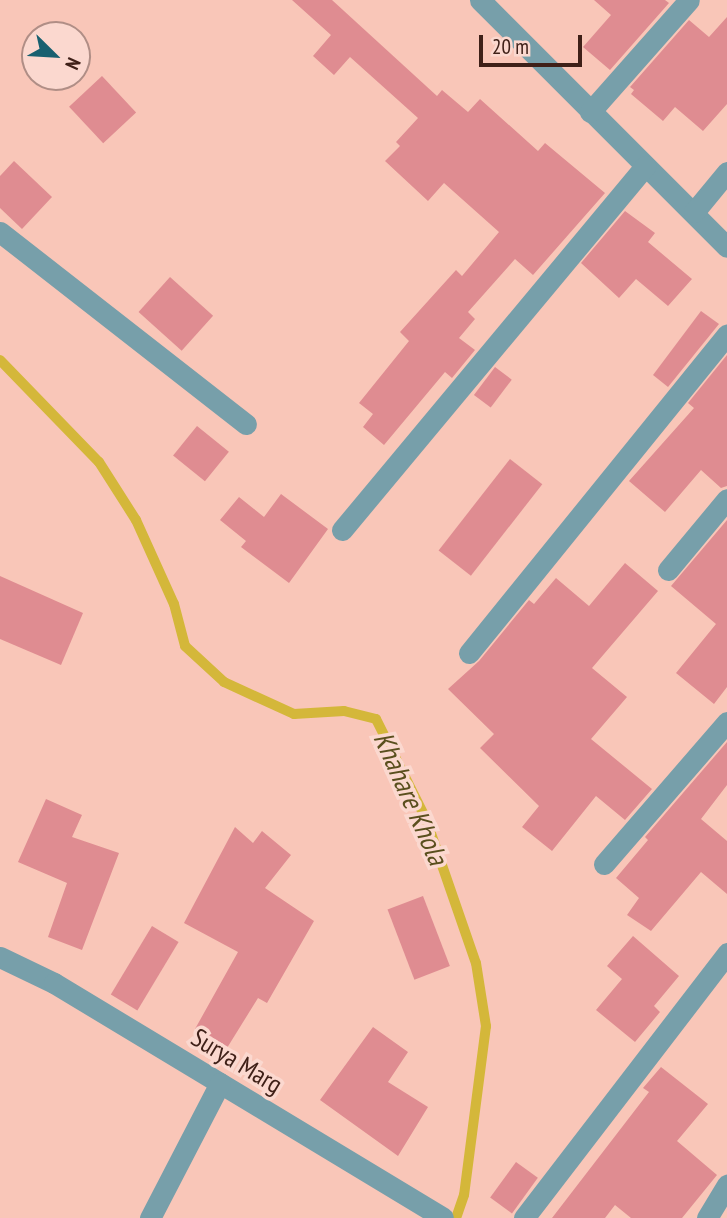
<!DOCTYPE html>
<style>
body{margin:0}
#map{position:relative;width:727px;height:1218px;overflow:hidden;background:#f9c6b8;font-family:"PT Sans Narrow",sans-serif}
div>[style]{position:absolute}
.stream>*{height:10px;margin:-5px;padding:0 5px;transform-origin:5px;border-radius:5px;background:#d4b73a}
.building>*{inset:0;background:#df8c91;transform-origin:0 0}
.minor>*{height:21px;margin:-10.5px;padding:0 10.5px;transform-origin:10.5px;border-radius:10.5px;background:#779faa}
span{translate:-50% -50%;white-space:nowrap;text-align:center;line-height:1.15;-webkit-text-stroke:7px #fbd8cf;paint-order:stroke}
.street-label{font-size:26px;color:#3f2018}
.water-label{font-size:28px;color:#5a4f1e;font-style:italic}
.north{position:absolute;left:21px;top:21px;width:70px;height:70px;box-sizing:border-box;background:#fbd8cf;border:2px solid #b08e86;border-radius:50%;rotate:114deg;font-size:19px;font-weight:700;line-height:28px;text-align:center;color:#3f2018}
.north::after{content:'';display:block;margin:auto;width:24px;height:32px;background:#186070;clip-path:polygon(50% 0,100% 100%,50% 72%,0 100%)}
.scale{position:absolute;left:479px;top:35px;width:103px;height:32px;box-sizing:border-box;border:4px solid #3f2018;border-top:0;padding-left:9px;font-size:21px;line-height:24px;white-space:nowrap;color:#3f2018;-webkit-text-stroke:5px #fbd8cf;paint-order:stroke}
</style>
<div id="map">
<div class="stream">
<i style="left:0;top:360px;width:142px;rotate:45.9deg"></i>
<i style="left:99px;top:462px;width:69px;rotate:57.5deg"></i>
<i style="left:136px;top:520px;width:92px;rotate:65.7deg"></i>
<i style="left:174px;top:604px;width:43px;rotate:75.3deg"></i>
<i style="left:185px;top:646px;width:53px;rotate:42.7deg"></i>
<i style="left:224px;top:682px;width:77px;rotate:24.6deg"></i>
<i style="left:294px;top:714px;width:50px;rotate:-3.4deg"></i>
<i style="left:344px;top:711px;width:33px;rotate:14deg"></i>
<i style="left:376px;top:719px;width:112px;rotate:63.4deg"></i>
<i style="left:426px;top:819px;width:152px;rotate:70.9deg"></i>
<i style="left:476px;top:963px;width:64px;rotate:81deg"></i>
<i style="left:486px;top:1026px;width:170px;rotate:97.4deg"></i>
<i style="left:464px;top:1195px;width:24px;rotate:109deg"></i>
</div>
<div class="building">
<i style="clip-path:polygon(292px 0,332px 0,437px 96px,442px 90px,468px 112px,480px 99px,538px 151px,545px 143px,605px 193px,533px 275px,515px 259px,468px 312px,475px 319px,459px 338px,475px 350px,452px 378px,445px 372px,384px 445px,363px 427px,373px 414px,359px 403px,409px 341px,400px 332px,456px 270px,462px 276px,499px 232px,444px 183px,428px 201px,385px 161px,400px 146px,396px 142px,418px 118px,350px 57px,334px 75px,313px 56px,331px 35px)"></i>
<i style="clip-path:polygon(594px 0,665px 0,669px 3px,610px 70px,583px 47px,611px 15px)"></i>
<i style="clip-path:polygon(727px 17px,727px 104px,703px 131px,675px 107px,663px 121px,631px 94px,634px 90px,630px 87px,689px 20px,709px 37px)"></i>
<i style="left:102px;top:76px;width:50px;height:45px;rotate:47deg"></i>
<i style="clip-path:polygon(14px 161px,52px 197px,22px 229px,0 208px,0 176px)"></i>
<i style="clip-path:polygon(625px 211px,655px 233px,648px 242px,692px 279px,668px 306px,636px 279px,619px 298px,581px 263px)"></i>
<i style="left:170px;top:277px;width:58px;height:47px;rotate:42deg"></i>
<i style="clip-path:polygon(701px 311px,719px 324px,668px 387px,653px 375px)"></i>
<i style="clip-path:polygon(727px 355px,727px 486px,721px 488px,701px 470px,665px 512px,629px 481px,694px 408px,688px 403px)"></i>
<i style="left:495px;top:367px;width:21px;height:35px;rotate:37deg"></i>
<i style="left:197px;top:426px;width:41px;height:38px;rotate:39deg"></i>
<i style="left:510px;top:459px;width:41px;height:116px;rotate:38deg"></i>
<i style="clip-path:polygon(281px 494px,328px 529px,289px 583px,241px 547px,246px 541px,220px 520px,239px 497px,264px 517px)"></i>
<i style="clip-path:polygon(727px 520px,727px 687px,714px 704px,676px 673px,716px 624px,671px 586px)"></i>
<i style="clip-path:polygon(625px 563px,658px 591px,592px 668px,627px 697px,591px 739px,652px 789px,625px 820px,596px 796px,552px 851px,522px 827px,539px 806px,480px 748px,494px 734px,448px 689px,479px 661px,529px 600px,534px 604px,556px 578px,589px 606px)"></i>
<i style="clip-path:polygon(0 576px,83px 613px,61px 665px,0 639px)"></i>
<i style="clip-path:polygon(727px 742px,727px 785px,701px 819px,727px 841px,727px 894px,701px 872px,651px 931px,627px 915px,639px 898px,616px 878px,648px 840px,645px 837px)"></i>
<i style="clip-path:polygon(46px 799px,82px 815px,72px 837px,119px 853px,82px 950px,48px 937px,67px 883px,18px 862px)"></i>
<i style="clip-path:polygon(235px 827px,253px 843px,262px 831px,291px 855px,265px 888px,314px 921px,267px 1003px,258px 998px,227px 1048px,195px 1029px,238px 952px,184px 923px)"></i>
<i style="left:423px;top:896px;width:75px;height:38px;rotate:69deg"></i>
<i style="left:152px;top:926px;width:31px;height:80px;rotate:31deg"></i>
<i style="clip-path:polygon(633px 936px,679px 976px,654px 1006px,660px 1012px,635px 1042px,596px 1010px,622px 979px,607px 966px)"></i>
<i style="clip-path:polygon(373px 1027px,408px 1052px,388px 1082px,428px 1107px,398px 1156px,320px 1100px)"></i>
<i style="clip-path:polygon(661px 1067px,708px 1104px,677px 1141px,717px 1175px,682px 1218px,631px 1218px,615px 1205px,605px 1218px,552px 1218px,649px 1092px,643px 1088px)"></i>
<i style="left:516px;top:1162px;width:27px;height:44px;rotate:36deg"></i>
</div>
<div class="minor">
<i style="left:480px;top:0;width:349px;rotate:45deg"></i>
<i style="left:590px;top:112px;width:149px;rotate:-48.5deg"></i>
<i style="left:694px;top:212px;width:52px;rotate:-50.5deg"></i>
<i style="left:0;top:232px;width:312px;rotate:38deg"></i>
<i style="left:342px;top:530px;width:474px;rotate:-50.2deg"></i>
<i style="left:668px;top:570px;width:92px;rotate:-50.3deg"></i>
<i style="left:469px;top:653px;width:410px;rotate:-51deg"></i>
<i style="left:604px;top:864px;width:188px;rotate:-49.1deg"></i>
<i style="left:0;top:957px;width:60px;rotate:25.7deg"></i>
<i style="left:54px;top:983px;width:454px;rotate:31.1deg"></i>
<i style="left:150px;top:1218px;width:152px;rotate:-62.6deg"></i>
<i style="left:524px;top:1218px;width:334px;rotate:-52.5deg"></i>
<i style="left:707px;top:1218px;width:39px;rotate:-59deg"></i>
</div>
<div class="street-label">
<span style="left:237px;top:1061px;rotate:31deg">Surya Marg</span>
</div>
<div class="water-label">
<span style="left:411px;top:798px;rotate:66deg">Khahare Khola</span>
</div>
<div class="north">N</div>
<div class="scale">20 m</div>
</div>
